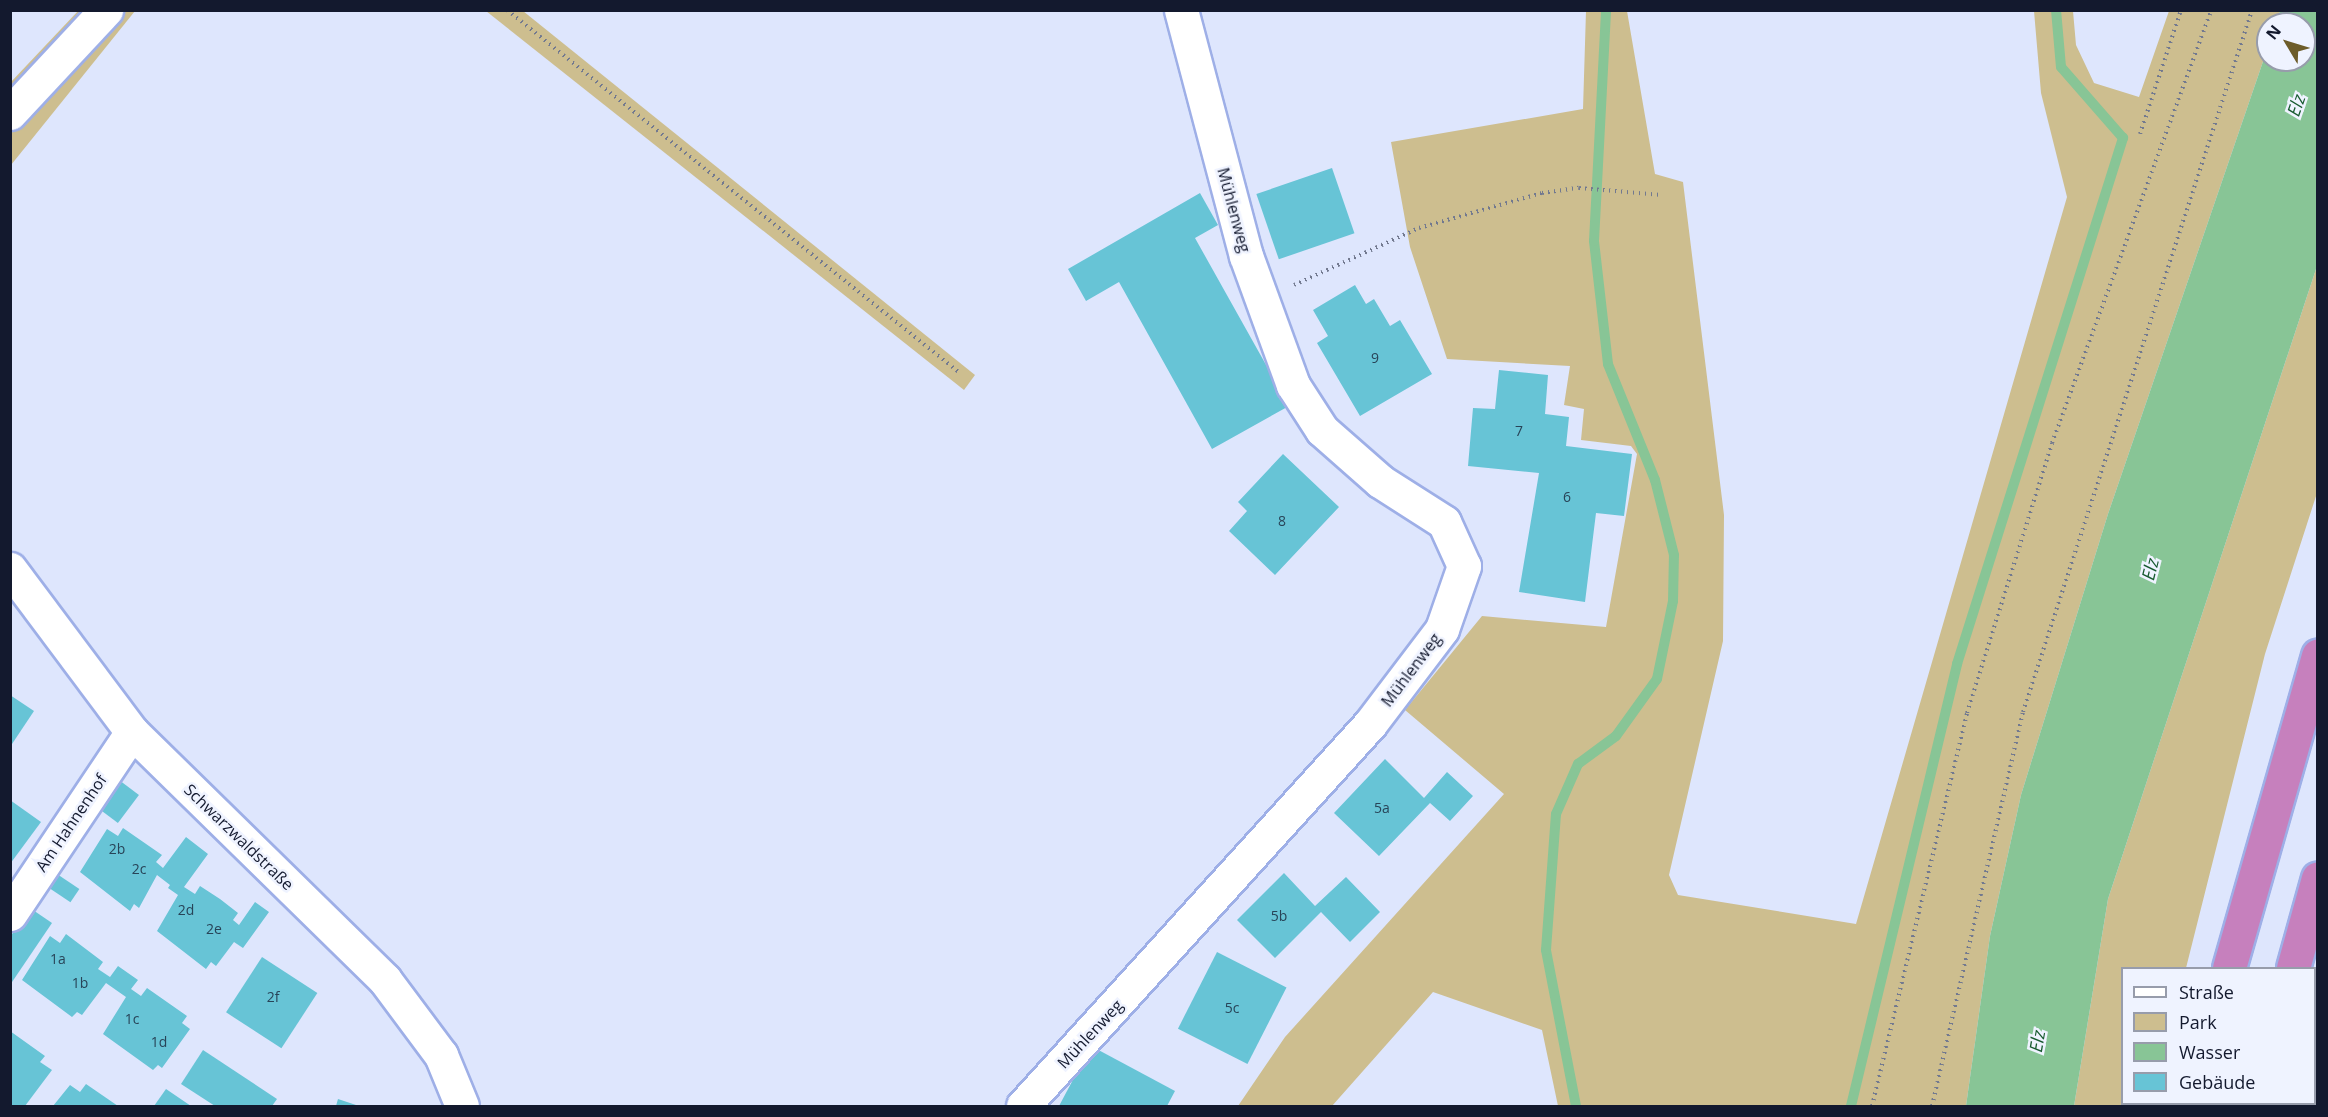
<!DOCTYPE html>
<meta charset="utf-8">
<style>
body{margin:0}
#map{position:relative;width:2328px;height:1117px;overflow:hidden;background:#dee6fd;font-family:"Open Sans",sans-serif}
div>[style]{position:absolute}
.green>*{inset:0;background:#cdbe8f}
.forest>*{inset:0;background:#b69f5c}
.water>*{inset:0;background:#88c596}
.stream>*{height:10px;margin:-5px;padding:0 5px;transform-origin:5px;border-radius:5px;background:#88c596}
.building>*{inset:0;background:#67c4d6;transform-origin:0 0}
.path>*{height:4px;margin-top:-2px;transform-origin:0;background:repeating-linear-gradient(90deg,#72798f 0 1.5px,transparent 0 6px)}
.roads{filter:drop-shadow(2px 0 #9eafe7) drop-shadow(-2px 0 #9eafe7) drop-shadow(0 2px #9eafe7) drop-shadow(0 -2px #9eafe7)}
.minor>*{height:33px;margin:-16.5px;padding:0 16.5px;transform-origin:16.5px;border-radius:16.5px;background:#fff}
.highway>*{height:33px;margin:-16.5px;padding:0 16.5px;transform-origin:16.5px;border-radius:16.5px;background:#c680bd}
span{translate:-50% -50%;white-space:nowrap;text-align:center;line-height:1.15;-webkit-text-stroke:5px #eff3ff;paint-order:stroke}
.number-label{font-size:14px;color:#284458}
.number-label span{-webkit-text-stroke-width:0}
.street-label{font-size:16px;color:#13192e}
.water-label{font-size:18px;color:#175a2f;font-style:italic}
.frame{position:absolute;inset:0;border:12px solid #13192e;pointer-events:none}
.legend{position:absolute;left:2121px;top:967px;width:195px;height:138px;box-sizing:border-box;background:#eff3ff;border:2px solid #979cab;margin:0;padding:8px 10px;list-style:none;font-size:18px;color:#13192e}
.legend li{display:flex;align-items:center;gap:12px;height:30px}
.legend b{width:30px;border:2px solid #979cab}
.north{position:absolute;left:2256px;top:12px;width:60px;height:60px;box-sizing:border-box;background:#eff3ff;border:2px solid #979cab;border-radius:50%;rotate:308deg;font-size:16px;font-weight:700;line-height:24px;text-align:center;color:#13192e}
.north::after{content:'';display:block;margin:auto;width:21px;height:27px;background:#6d5c2a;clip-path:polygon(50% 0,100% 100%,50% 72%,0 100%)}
</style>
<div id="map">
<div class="green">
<i style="clip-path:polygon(78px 11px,135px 11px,11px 165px,10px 83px)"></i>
<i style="clip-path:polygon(486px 11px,523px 11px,975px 375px,964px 390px)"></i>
<i style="clip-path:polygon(1586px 11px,1627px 11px,1655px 174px,1683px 182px,1724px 515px,1723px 641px,1669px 875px,1678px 895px,1856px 924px,2067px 197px,2041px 93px,2034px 11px,2073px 11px,2076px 45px,2094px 83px,2139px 97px,2169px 11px,2280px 11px,2276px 24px,2268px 24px,2268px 47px,2108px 514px,2021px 795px,1990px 936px,1966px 1106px,1558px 1106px,1542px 1030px,1433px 992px,1332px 1106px,1238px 1106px,1285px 1037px,1504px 794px,1405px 710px,1482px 616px,1606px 627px,1637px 454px,1631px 446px,1581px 440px,1584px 409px,1564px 405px,1570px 366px,1447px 359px,1410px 247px,1391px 142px,1583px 109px)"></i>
<i style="clip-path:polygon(2317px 266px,2317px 493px,2265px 654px,2186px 968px,2122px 968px,2122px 1104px,2156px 1106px,2074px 1106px,2108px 899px)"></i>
</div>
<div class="forest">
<i style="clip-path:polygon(2317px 1025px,2317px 1106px,2299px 1106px,2314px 1104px)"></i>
</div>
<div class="water">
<i style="clip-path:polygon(2280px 11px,2317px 11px,2317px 266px,2108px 899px,2074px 1106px,1966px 1106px,1990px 936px,2021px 795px,2108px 514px,2268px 47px,2268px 60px,2304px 60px,2304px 24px,2276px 24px)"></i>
</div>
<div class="stream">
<i style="left:1576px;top:1106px;width:159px;rotate:-100.9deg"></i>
<i style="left:1546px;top:950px;width:136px;rotate:-85.8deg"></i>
<i style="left:1556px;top:814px;width:55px;rotate:-66.3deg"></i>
<i style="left:1578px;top:764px;width:47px;rotate:-36.4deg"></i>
<i style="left:1616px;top:736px;width:70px;rotate:-54.3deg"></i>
<i style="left:1657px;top:679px;width:80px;rotate:-78.4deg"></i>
<i style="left:1673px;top:601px;width:46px;rotate:-88.8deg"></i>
<i style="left:1674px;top:555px;width:77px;rotate:-104.2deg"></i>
<i style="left:1655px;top:480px;width:125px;rotate:-112.1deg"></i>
<i style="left:1608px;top:364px;width:124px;rotate:-96.5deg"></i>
<i style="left:1594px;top:241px;width:231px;rotate:-87deg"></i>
<i style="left:1851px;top:1106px;width:455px;rotate:-76.5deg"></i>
<i style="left:1957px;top:664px;width:552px;rotate:-72.48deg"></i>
<i style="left:2123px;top:138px;width:94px;rotate:-131.1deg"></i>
<i style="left:2061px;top:67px;width:57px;rotate:-95deg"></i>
</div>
<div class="building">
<i style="left:1332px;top:168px;width:69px;height:80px;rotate:71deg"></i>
<i style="clip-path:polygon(1200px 193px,1218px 225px,1195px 238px,1289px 406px,1212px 449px,1119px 282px,1086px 301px,1068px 269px)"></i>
<i style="clip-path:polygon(1355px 285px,1366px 304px,1374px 299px,1390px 326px,1400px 320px,1432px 374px,1360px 416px,1317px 343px,1328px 336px,1313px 310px)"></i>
<i style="clip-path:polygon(1499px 370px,1548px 375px,1545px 414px,1569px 417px,1566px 446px,1632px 454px,1624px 516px,1596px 513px,1585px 602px,1519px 592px,1539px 473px,1468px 466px,1473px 408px,1495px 409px)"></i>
<i style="clip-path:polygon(1283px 454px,1339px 507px,1275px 575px,1229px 531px,1247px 511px,1238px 502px)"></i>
<i style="clip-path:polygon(10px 695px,34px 711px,10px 747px)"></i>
<i style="clip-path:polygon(1385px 759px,1424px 798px,1447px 772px,1473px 796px,1450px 821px,1430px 803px,1379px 856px,1334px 813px)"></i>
<i style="left:119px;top:780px;width:25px;height:35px;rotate:37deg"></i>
<i style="clip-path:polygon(10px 800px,41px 822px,10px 864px)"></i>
<i style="clip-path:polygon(123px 828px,162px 855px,156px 862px,163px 868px,186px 837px,208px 854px,184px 887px,195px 894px,200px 886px,220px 899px,238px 913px,233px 920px,239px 925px,255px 902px,269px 912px,243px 948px,234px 942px,216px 966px,211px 962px,206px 969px,157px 931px,178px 895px,168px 888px,170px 885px,157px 875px,139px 908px,134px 904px,130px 911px,80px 872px,107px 829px,118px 836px)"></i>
<i style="clip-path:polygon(1284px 873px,1315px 906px,1346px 877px,1380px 912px,1350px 942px,1321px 912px,1275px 958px,1237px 920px)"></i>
<i style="left:57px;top:874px;width:27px;height:16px;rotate:34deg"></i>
<i style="clip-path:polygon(30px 908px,52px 923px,10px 985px,10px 937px)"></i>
<i style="clip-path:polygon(66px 934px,103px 962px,98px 969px,110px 977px,118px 966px,138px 980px,131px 989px,141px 996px,147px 988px,187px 1016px,182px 1023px,190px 1029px,162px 1068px,158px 1065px,153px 1070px,103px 1034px,126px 997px,106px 983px,82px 1015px,77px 1012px,72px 1017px,22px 980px,50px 936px,60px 943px)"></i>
<i style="left:1217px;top:952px;width:78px;height:86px;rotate:27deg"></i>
<i style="left:262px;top:957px;width:66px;height:66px;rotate:33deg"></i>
<i style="clip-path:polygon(10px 1031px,45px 1056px,40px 1062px,52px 1070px,25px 1106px,10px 1106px)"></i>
<i style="clip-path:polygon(1091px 1046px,1175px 1091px,1167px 1106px,1059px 1106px)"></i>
<i style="clip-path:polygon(203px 1050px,277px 1099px,272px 1106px,215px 1106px,181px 1084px)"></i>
<i style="clip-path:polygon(86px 1084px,118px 1106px,53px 1106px,70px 1085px,80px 1092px)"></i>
<i style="clip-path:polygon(166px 1089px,191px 1106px,154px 1106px)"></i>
<i style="clip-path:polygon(338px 1099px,359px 1106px,336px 1106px)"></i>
</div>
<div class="path">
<i style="left:507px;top:10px;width:580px;rotate:38.71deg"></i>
<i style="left:2140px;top:134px;width:131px;rotate:-71.7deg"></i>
<i style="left:1294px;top:285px;width:137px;rotate:-24.5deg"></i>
<i style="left:1419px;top:228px;width:128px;rotate:-15.9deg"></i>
<i style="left:1542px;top:193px;width:37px;rotate:-8deg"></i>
<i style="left:1579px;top:188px;width:83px;rotate:4.8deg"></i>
<i style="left:1872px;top:1106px;width:404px;rotate:-76.4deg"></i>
<i style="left:1967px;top:713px;width:283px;rotate:-72.5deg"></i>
<i style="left:2052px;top:443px;width:461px;rotate:-69.8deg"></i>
<i style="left:1932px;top:1106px;width:404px;rotate:-77deg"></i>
<i style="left:2023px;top:712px;width:738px;rotate:-71.93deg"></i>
</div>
<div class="roads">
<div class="minor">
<i style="left:10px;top:113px;width:141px;rotate:-47deg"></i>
<i style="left:10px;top:569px;width:204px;rotate:53.2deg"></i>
<i style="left:132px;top:732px;width:354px;rotate:44.4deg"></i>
<i style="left:385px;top:980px;width:94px;rotate:53.3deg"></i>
<i style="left:441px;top:1055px;width:55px;rotate:67.6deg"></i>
<i style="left:10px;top:914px;width:219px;rotate:-56.2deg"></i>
<i style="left:1023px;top:1106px;width:516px;rotate:-47.75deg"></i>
<i style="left:1370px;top:724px;width:119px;rotate:-52.8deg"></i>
<i style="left:1442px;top:629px;width:67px;rotate:-70.8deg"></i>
<i style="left:1464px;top:566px;width:48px;rotate:-114.4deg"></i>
<i style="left:1444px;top:522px;width:76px;rotate:-147.4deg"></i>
<i style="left:1380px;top:481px;width:77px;rotate:-138.7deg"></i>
<i style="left:1322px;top:430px;width:54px;rotate:-122.8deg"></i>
<i style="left:1293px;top:385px;width:137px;rotate:-110deg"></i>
<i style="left:1246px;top:256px;width:254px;rotate:-104.8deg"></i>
</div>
<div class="highway">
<i style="left:2229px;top:968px;width:325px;rotate:-74.1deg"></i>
<i style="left:2293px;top:968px;width:93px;rotate:-74.5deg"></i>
<i style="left:2200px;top:1106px;width:2px;rotate:-63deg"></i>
<i style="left:2267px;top:1106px;width:2px;rotate:-90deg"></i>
</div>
</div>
<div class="number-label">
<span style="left:1375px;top:358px">9</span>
<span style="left:1519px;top:431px">7</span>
<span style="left:1567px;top:497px">6</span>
<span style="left:1282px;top:521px">8</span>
<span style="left:1382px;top:808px">5a</span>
<span style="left:117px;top:849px">2b</span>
<span style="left:139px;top:869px">2c</span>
<span style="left:186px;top:910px">2d</span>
<span style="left:1279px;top:916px">5b</span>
<span style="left:214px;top:929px">2e</span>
<span style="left:58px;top:959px">1a</span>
<span style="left:80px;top:983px">1b</span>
<span style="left:273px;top:997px">2f</span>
<span style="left:1232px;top:1008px">5c</span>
<span style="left:132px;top:1019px">1c</span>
<span style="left:159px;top:1042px">1d</span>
</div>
<div class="street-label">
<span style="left:1234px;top:210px;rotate:75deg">Mühlenweg</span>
<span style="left:1411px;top:670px;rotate:-53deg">Mühlenweg</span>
<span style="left:71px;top:823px;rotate:-56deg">Am Hahnenhof</span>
<span style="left:239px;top:837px;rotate:44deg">Schwarzwaldstraße</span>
<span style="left:1090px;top:1034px;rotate:-47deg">Mühlenweg</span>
</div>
<div class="water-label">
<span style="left:2296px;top:105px;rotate:-71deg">Elz</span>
<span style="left:2150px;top:569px;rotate:-76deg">Elz</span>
<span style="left:2037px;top:1041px;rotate:-80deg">Elz</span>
</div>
<div class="frame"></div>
<ul class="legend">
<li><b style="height:8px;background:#fff"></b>Straße</li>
<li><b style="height:16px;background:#cdbe8f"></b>Park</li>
<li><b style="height:16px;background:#88c596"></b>Wasser</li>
<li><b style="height:16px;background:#67c4d6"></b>Gebäude</li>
</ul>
<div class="north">N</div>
</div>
